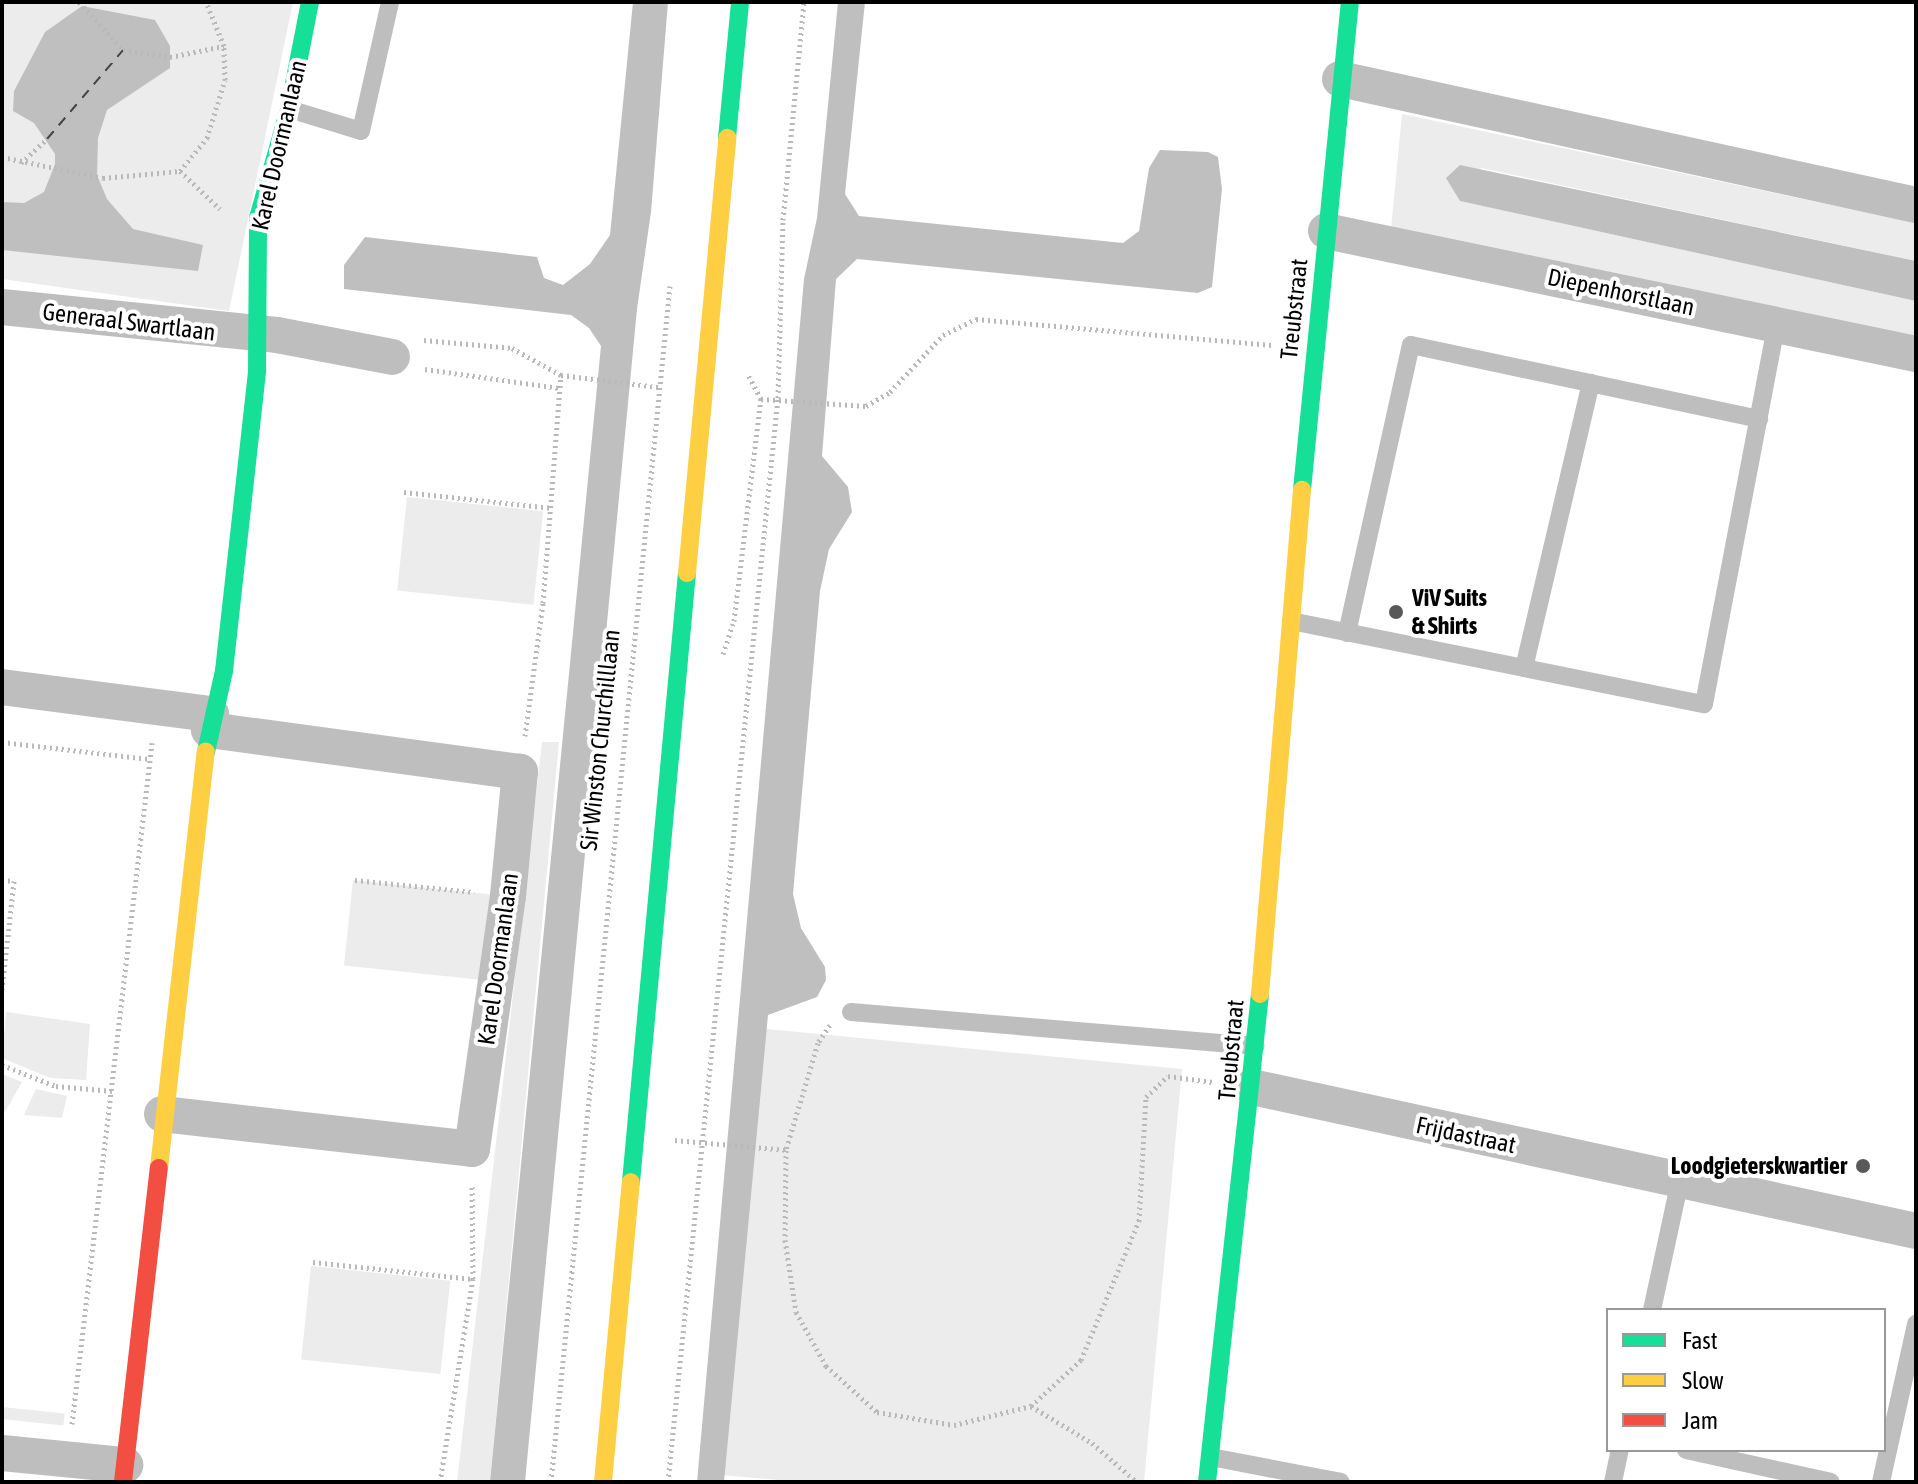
<!DOCTYPE html>
<style>
body{margin:0}
#map{position:relative;width:1918px;height:1484px;overflow:hidden;background:#fff;font-family:"Asap Condensed",sans-serif}
div>[style]{position:absolute}
.green>*{inset:0;background:#ececec;transform-origin:0 0}
.water>*{inset:0;background:#bfbfbf}
.ferry>*{height:2px;margin-top:-1px;transform-origin:0;background:repeating-linear-gradient(90deg,#444 0 10px,transparent 0 18px)}
.path>*{height:5px;margin-top:-2.5px;transform-origin:0;background:repeating-linear-gradient(90deg,#b9b9b9 0 2px,transparent 0 6px)}
.lane>*{height:18px;margin:-9px;padding:0 9px;transform-origin:9px;border-radius:9px;background:#bebebe}
.street>*{height:36px;margin:-18px;padding:0 18px;transform-origin:18px;border-radius:18px;background:#bebebe}
.fast>*{height:18px;margin:-9px;padding:0 9px;transform-origin:9px;border-radius:9px;background:#16e098}
.slow>*{height:18px;margin:-9px;padding:0 9px;transform-origin:9px;border-radius:9px;background:#ffcf43}
.jam>*{height:18px;margin:-9px;padding:0 9px;transform-origin:9px;border-radius:9px;background:#f24e42}
.dots>*{width:22px;height:22px;translate:-50% -50%;box-sizing:border-box;border:4px solid #fff;border-radius:50%}
span{translate:-50% -50%;white-space:nowrap;text-align:center;line-height:1.15;-webkit-text-stroke:8px #fff;paint-order:stroke}
.street-label{font-size:24px;color:#000}
.poi-label{font-size:24px;color:#000;font-weight:700}
.left{translate:0 -50%;text-align:left}
.right{translate:-100% -50%;text-align:right}
.frame{position:absolute;inset:0;border:4px solid #000;pointer-events:none}
.legend{position:absolute;left:1606px;top:1308px;width:280px;height:144px;box-sizing:border-box;background:#fff;border:2px solid #999;margin:0;padding:10px 14px;list-style:none;font-size:24px;color:#000}
.legend li{display:flex;align-items:center;gap:16px;height:40px}
.legend b{width:40px;border:2px solid #999}
</style>
<div id="map">
<div class="green">
<i style="clip-path:polygon(2px 2px,293px 2px,229px 311px,2px 279px)"></i>
<i style="clip-path:polygon(1402px 114px,1916px 223px,1916px 261px,1481px 168px,1460px 201px,1916px 301px,1916px 342px,1391px 229px)"></i>
<i style="left:407px;top:497px;width:137px;height:94px;rotate:6deg"></i>
<i style="clip-path:polygon(542px 742px,559px 742px,490px 1482px,457px 1482px)"></i>
<i style="left:353px;top:880px;width:153px;height:86px;rotate:6deg"></i>
<i style="clip-path:polygon(6px 1012px,90px 1024px,86px 1080px,50px 1078px,2px 1058px)"></i>
<i style="clip-path:polygon(756px 1028px,1182px 1069px,1144px 1482px,802px 1482px,720px 1475px)"></i>
<i style="clip-path:polygon(2px 1074px,22px 1082px,5px 1112px,2px 1111px)"></i>
<i style="clip-path:polygon(36px 1089px,67px 1096px,62px 1118px,24px 1115px)"></i>
<i style="left:311px;top:1266px;width:140px;height:94px;rotate:6deg"></i>
<i style="left:2px;top:1407px;width:63px;height:12px;rotate:6deg"></i>
</div>
<div class="water">
<i style="clip-path:polygon(633px 2px,668px 2px,651px 212px,637px 309px,525px 1482px,490px 1482px,601px 346px,589px 328px,571px 315px,344px 289px,344px 265px,365px 237px,537px 257px,544px 278px,563px 285px,590px 264px,610px 235px)"></i>
<i style="clip-path:polygon(838px 2px,865px 2px,845px 194px,859px 216px,1123px 243px,1139px 231px,1149px 168px,1160px 150px,1208px 152px,1218px 157px,1222px 189px,1212px 287px,1198px 293px,857px 259px,836px 279px,822px 456px,848px 487px,852px 512px,829px 549px,820px 591px,793px 894px,801px 928px,825px 967px,826px 980px,817px 997px,768px 1015px,724px 1482px,697px 1482px,804px 279px,817px 218px)"></i>
<i style="clip-path:polygon(82px 6px,155px 20px,170px 46px,170px 68px,107px 110px,98px 138px,97px 175px,107px 199px,133px 229px,203px 245px,198px 271px,2px 250px,2px 202px,24px 203px,44px 192px,55px 164px,55px 154px,34px 123px,13px 111px,14px 91px,45px 32px)"></i>
<i style="clip-path:polygon(1460px 165px,1916px 261px,1916px 301px,1460px 201px,1446px 178px)"></i>
</div>
<div class="ferry">
<i style="left:47px;top:139px;width:117px;rotate:-49.5deg"></i>
</div>
<div class="path">
<i style="left:79px;top:2px;width:65px;rotate:47.5deg"></i>
<i style="left:123px;top:50px;width:48px;rotate:8.5deg"></i>
<i style="left:170px;top:57px;width:55px;rotate:-11.5deg"></i>
<i style="left:2px;top:157px;width:103px;rotate:11.7deg"></i>
<i style="left:103px;top:178px;width:77px;rotate:-5.2deg"></i>
<i style="left:180px;top:171px;width:43px;rotate:-50.7deg"></i>
<i style="left:207px;top:138px;width:61px;rotate:-72.8deg"></i>
<i style="left:225px;top:80px;width:34px;rotate:-92deg"></i>
<i style="left:224px;top:46px;width:48px;rotate:-112.2deg"></i>
<i style="left:21px;top:163px;width:35px;rotate:-43deg"></i>
<i style="left:180px;top:171px;width:55px;rotate:43.5deg"></i>
<i style="left:424px;top:340px;width:88px;rotate:5.2deg"></i>
<i style="left:512px;top:348px;width:56px;rotate:28.9deg"></i>
<i style="left:561px;top:375px;width:98px;rotate:7.1deg"></i>
<i style="left:425px;top:369px;width:135px;rotate:8.1deg"></i>
<i style="left:761px;top:399px;width:105px;rotate:3.8deg"></i>
<i style="left:866px;top:406px;width:28px;rotate:-30deg"></i>
<i style="left:890px;top:392px;width:78px;rotate:-47.1deg"></i>
<i style="left:943px;top:335px;width:37px;rotate:-26deg"></i>
<i style="left:976px;top:319px;width:298px;rotate:5deg"></i>
<i style="left:404px;top:492px;width:149px;rotate:6.2deg"></i>
<i style="left:723px;top:654px;width:35px;rotate:-72deg"></i>
<i style="left:734px;top:621px;width:224px;rotate:-83.1deg"></i>
<i style="left:761px;top:399px;width:27px;rotate:-118deg"></i>
<i style="left:525px;top:736px;width:134px;rotate:-82.3deg"></i>
<i style="left:543px;top:603px;width:229px;rotate:-85.5deg"></i>
<i style="left:2px;top:742px;width:149px;rotate:6.6deg"></i>
<i style="left:2px;top:880px;width:12px;rotate:5deg"></i>
<i style="left:14px;top:881px;width:109px;rotate:96.3deg"></i>
<i style="left:355px;top:880px;width:120px;rotate:5.8deg"></i>
<i style="left:830px;top:1025px;width:22px;rotate:124deg"></i>
<i style="left:818px;top:1043px;width:112px;rotate:106.7deg"></i>
<i style="left:786px;top:1150px;width:90px;rotate:90.6deg"></i>
<i style="left:785px;top:1240px;width:73px;rotate:81.3deg"></i>
<i style="left:796px;top:1312px;width:62px;rotate:60.9deg"></i>
<i style="left:826px;top:1366px;width:69px;rotate:42deg"></i>
<i style="left:877px;top:1412px;width:78px;rotate:9.6deg"></i>
<i style="left:954px;top:1425px;width:79px;rotate:-13.9deg"></i>
<i style="left:1031px;top:1406px;width:68px;rotate:-42.6deg"></i>
<i style="left:1081px;top:1360px;width:151px;rotate:-67.4deg"></i>
<i style="left:1139px;top:1221px;width:124px;rotate:-86.8deg"></i>
<i style="left:1146px;top:1097px;width:30px;rotate:-44deg"></i>
<i style="left:1168px;top:1076px;width:45px;rotate:7.6deg"></i>
<i style="left:2px;top:1065px;width:58px;rotate:21.3deg"></i>
<i style="left:56px;top:1086px;width:57px;rotate:5deg"></i>
<i style="left:675px;top:1140px;width:111px;rotate:5.1deg"></i>
<i style="left:313px;top:1262px;width:161px;rotate:6.1deg"></i>
<i style="left:1031px;top:1406px;width:71px;rotate:31.2deg"></i>
<i style="left:1092px;top:1443px;width:60px;rotate:40.9deg"></i>
<i style="left:72px;top:1424px;width:686px;rotate:-83.3deg"></i>
<i style="left:440px;top:1482px;width:206px;rotate:-80.8deg"></i>
<i style="left:473px;top:1279px;width:93px;rotate:-90.6deg"></i>
<i style="left:551px;top:1482px;width:1202px;rotate:-84.32deg"></i>
<i style="left:668px;top:1482px;width:1090px;rotate:-84.21deg"></i>
<i style="left:778px;top:398px;width:178px;rotate:-88.4deg"></i>
<i style="left:783px;top:220px;width:219px;rotate:-84.5deg"></i>
</div>
<div class="lane">
<i style="left:289px;top:109px;width:75px;rotate:17deg"></i>
<i style="left:361px;top:131px;width:132px;rotate:-77.3deg"></i>
<i style="left:1291px;top:621px;width:421px;rotate:11.4deg"></i>
<i style="left:1704px;top:704px;width:386px;rotate:-79.2deg"></i>
<i style="left:1347px;top:633px;width:295px;rotate:-77.5deg"></i>
<i style="left:1411px;top:345px;width:356px;rotate:12deg"></i>
<i style="left:1524px;top:668px;width:293px;rotate:-76.8deg"></i>
<i style="left:851px;top:1012px;width:406px;rotate:4.8deg"></i>
<i style="left:1652px;top:1310px;width:132px;rotate:-77.8deg"></i>
<i style="left:1686px;top:1450px;width:148px;rotate:12.4deg"></i>
<i style="left:1211px;top:1457px;width:132px;rotate:10.9deg"></i>
<i style="left:1613px;top:1482px;width:33px;rotate:-78deg"></i>
<i style="left:1881px;top:1482px;width:162px;rotate:-77.5deg"></i>
</div>
<div class="street">
<i style="left:1340px;top:79px;width:590px;rotate:12.34deg"></i>
<i style="left:1326px;top:231px;width:603px;rotate:11.78deg"></i>
<i style="left:2px;top:307px;width:276px;rotate:5.8deg"></i>
<i style="left:277px;top:335px;width:117px;rotate:10.8deg"></i>
<i style="left:2px;top:687px;width:211px;rotate:7.4deg"></i>
<i style="left:1252px;top:1087px;width:679px;rotate:12.24deg"></i>
<i style="left:162px;top:1114px;width:312px;rotate:6.4deg"></i>
<i style="left:472px;top:1149px;width:256px;rotate:-81.9deg"></i>
<i style="left:508px;top:896px;width:125px;rotate:-84.5deg"></i>
<i style="left:520px;top:772px;width:314px;rotate:-172.3deg"></i>
<i style="left:2px;top:1453px;width:124px;rotate:5.6deg"></i>
</div>
<div class="fast">
<i style="left:727px;top:138px;width:137px;rotate:-84.5deg"></i>
<i style="left:1302px;top:490px;width:490px;rotate:-84.4deg"></i>
<i style="left:206px;top:752px;width:83px;rotate:-77.5deg"></i>
<i style="left:224px;top:671px;width:303px;rotate:-83.7deg"></i>
<i style="left:257px;top:370px;width:152px;rotate:-89.6deg"></i>
<i style="left:258px;top:218px;width:113px;rotate:-74.1deg"></i>
<i style="left:289px;top:109px;width:109px;rotate:-78.9deg"></i>
<i style="left:631px;top:1182px;width:612px;rotate:-84.75deg"></i>
<i style="left:1207px;top:1482px;width:491px;rotate:-83.8deg"></i>
</div>
<div class="slow">
<i style="left:687px;top:573px;width:437px;rotate:-84.7deg"></i>
<i style="left:1260px;top:994px;width:506px;rotate:-85.24deg"></i>
<i style="left:159px;top:1168px;width:419px;rotate:-83.6deg"></i>
<i style="left:603px;top:1482px;width:301px;rotate:-84.7deg"></i>
</div>
<div class="jam">
<i style="left:123px;top:1482px;width:316px;rotate:-83.5deg"></i>
</div>
<div class="dots">
<i style="left:1396px;top:612px;background:#595959"></i>
<i style="left:1863px;top:1166px;background:#595959"></i>
</div>
<div class="street-label">
<span style="left:279px;top:145px;rotate:-77deg">Karel Doormanlaan</span>
<span style="left:1621px;top:292px;rotate:12deg">Diepenhorstlaan</span>
<span style="left:1294px;top:309px;rotate:-84deg">Treubstraat</span>
<span style="left:129px;top:322px;rotate:7deg">Generaal Swartlaan</span>
<span style="left:600px;top:740px;rotate:-84deg">Sir Winston Churchilllaan</span>
<span style="left:498px;top:959px;rotate:-82deg">Karel Doormanlaan</span>
<span style="left:1231px;top:1050px;rotate:-85deg">Treubstraat</span>
<span style="left:1466px;top:1135px;rotate:12deg">Frijdastraat</span>
</div>
<div class="poi-label">
<span class="left" style="left:1412px;top:612px">ViV Suits<br>&amp; Shirts</span>
<span class="right" style="left:1847px;top:1166px">Loodgieterskwartier</span>
</div>
<div class="frame"></div>
<ul class="legend">
<li><b style="height:10px;background:#16e098"></b>Fast</li>
<li><b style="height:10px;background:#ffcf43"></b>Slow</li>
<li><b style="height:10px;background:#f24e42"></b>Jam</li>
</ul>
</div>
